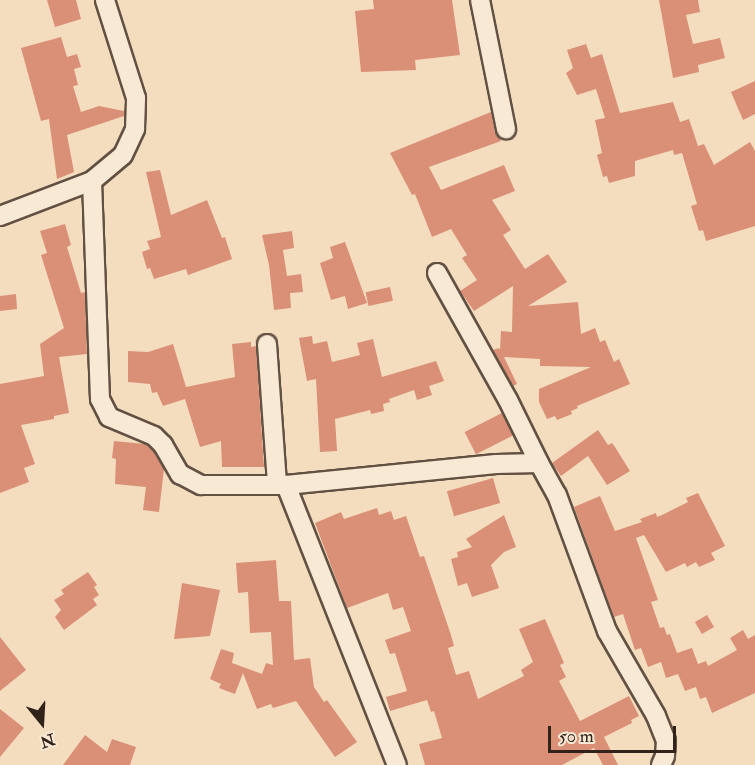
<!DOCTYPE html>
<style>
body{margin:0}
#map{position:relative;width:755px;height:765px;overflow:hidden;background:#f4ddbf;font-family:"IM FELL Double Pica",serif}
div>[style]{position:absolute}
.building>*{inset:0;background:#da8f77;transform-origin:0 0}
.roads{filter:drop-shadow(2px 0 #625143) drop-shadow(-2px 0 #625143) drop-shadow(0 2px #625143) drop-shadow(0 -2px #625143)}
.minor>*{height:18px;margin:-9px;padding:0 9px;transform-origin:9px;border-radius:9px;background:#f8e9d5}
span{translate:-50% -50%;white-space:nowrap;text-align:center;line-height:1.15;-webkit-text-stroke:4.5px #f8e9d5;paint-order:stroke}
.north{position:absolute;left:12px;top:693px;width:60px;height:60px;-webkit-text-stroke:4px #f8e9d5;paint-order:stroke;rotate:162deg;font-size:16px;font-weight:700;line-height:24px;text-align:center;color:#31221a}
.north::after{content:'';display:block;margin:auto;width:21px;height:27px;background:#31221a;clip-path:polygon(50% 0,100% 100%,50% 72%,0 100%)}
.scale{position:absolute;left:548px;top:726px;width:128px;height:27px;box-sizing:border-box;border:3px solid #31221a;border-top:0;padding-left:8px;font-size:18px;line-height:21px;white-space:nowrap;color:#31221a;-webkit-text-stroke:4px #f8e9d5;paint-order:stroke}
</style>
<div id="map">
<div class="building">
<i style="clip-path:polygon(47px 0,76px 0,81px 19px,55px 27px)"></i>
<i style="clip-path:polygon(373px 0,452px 0,460px 55px,415px 60px,416px 70px,361px 72px,355px 11px,374px 9px)"></i>
<i style="clip-path:polygon(659px 0,698px 0,700px 12px,686px 15px,693px 44px,720px 38px,725px 58px,698px 65px,699px 72px,673px 78px)"></i>
<i style="clip-path:polygon(61px 37px,67px 57px,77px 54px,81px 67px,74px 69px,78px 85px,73px 86px,81px 112px,99px 106px,124px 111px,124px 116px,67px 135px,74px 172px,57px 179px,49px 119px,41px 121px,21px 48px)"></i>
<i style="clip-path:polygon(586px 44px,591px 58px,602px 54px,620px 113px,673px 102px,680px 122px,689px 119px,698px 146px,704px 144px,714px 165px,750px 142px,755px 151px,755px 226px,706px 241px,703px 230px,699px 231px,691px 206px,697px 204px,682px 153px,674px 155px,673px 150px,635px 161px,635px 176px,609px 183px,607px 176px,603px 177px,597px 155px,602px 153px,595px 120px,605px 118px,596px 89px,577px 95px,566px 73px,573px 68px,567px 50px)"></i>
<i style="clip-path:polygon(755px 81px,755px 114px,743px 120px,731px 92px)"></i>
<i style="clip-path:polygon(491px 112px,495px 132px,501px 141px,429px 167px,441px 190px,504px 165px,515px 191px,492px 200px,511px 230px,503px 235px,525px 269px,548px 254px,567px 282px,528px 306px,578px 302px,581px 334px,595px 328px,600px 342px,605px 340px,614px 362px,619px 359px,630px 384px,577px 406px,578px 408px,571px 411px,572px 414px,557px 420px,555px 416px,547px 419px,539px 402px,539px 389px,591px 367px,540px 366px,540px 359px,504px 357px,517px 384px,513px 386px,493px 350px,499px 348px,500px 350px,501px 331px,512px 332px,513px 286px,474px 311px,460px 291px,477px 280px,462px 258px,467px 255px,451px 229px,432px 237px,415px 194px,412px 195px,390px 153px)"></i>
<i style="clip-path:polygon(160px 170px,171px 215px,207px 200px,222px 238px,225px 237px,232px 259px,188px 275px,186px 269px,154px 279px,150px 268px,147px 269px,142px 252px,150px 249px,147px 241px,161px 237px,146px 172px)"></i>
<i style="clip-path:polygon(65px 224px,71px 245px,67px 247px,81px 293px,85px 292px,87px 354px,59px 357px,69px 413px,54px 416px,54px 419px,21px 425px,35px 464px,24px 468px,29px 482px,0 493px,0 384px,44px 376px,40px 344px,64px 328px,41px 255px,47px 253px,40px 231px)"></i>
<i style="clip-path:polygon(292px 231px,294px 248px,283px 250px,287px 276px,301px 274px,303px 292px,290px 293px,291px 308px,274px 310px,269px 265px,262px 235px)"></i>
<i style="clip-path:polygon(345px 242px,367px 303px,348px 309px,345px 296px,331px 300px,320px 263px,333px 258px,330px 247px)"></i>
<i style="left:390px;top:287px;width:14px;height:25px;rotate:78deg"></i>
<i style="clip-path:polygon(16px 294px,17px 309px,0 311px,0 296px)"></i>
<i style="clip-path:polygon(312px 336px,313px 344px,327px 341px,332px 362px,360px 355px,357px 343px,373px 339px,382px 377px,436px 361px,444px 381px,429px 386px,432px 395px,417px 400px,414px 390px,389px 399px,390px 402px,383px 404px,384px 411px,371px 414px,370px 410px,335px 419px,337px 451px,320px 452px,316px 379px,307px 381px,299px 338px)"></i>
<i style="clip-path:polygon(251px 342px,251px 347px,256px 346px,264px 467px,222px 467px,221px 441px,200px 447px,185px 399px,163px 406px,157px 392px,152px 393px,150px 384px,128px 382px,128px 351px,148px 352px,173px 344px,186px 387px,235px 377px,232px 344px)"></i>
<i style="left:502px;top:413px;width:25px;height:42px;rotate:63deg"></i>
<i style="clip-path:polygon(598px 430px,608px 445px,612px 443px,615px 447px,630px 471px,607px 485px,588px 456px,561px 476px,552px 463px)"></i>
<i style="clip-path:polygon(114px 441px,145px 444px,154px 452px,164px 469px,159px 512px,143px 510px,146px 487px,115px 484px,116px 459px,112px 458px)"></i>
<i style="left:493px;top:478px;width:26px;height:48px;rotate:74deg"></i>
<i style="clip-path:polygon(698px 493px,725px 546px,711px 553px,715px 560px,699px 567px,696px 562px,687px 567px,685px 563px,666px 572px,644px 535px,636px 538px,658px 600px,651px 602px,660px 628px,664px 627px,667px 635px,670px 634px,677px 653px,692px 648px,698px 664px,706px 661px,708px 666px,737px 650px,730px 638px,743px 630px,748px 639px,755px 635px,755px 693px,712px 713px,706px 697px,700px 699px,696px 687px,685px 691px,678px 674px,666px 678px,661px 662px,648px 667px,641px 648px,635px 650px,623px 614px,614px 617px,574px 507px,600px 496px,615px 531px,642px 522px,640px 519px,656px 513px,657px 517px,662px 515px,688px 502px,686px 498px)"></i>
<i style="clip-path:polygon(377px 508px,379px 515px,391px 511px,394px 520px,406px 516px,420px 557px,424px 556px,451px 635px,454px 646px,448px 648px,456px 675px,469px 671px,478px 699px,524px 676px,521px 670px,533px 662px,519px 629px,545px 619px,564px 663px,560px 665px,566px 677px,559px 681px,580px 721px,629px 696px,639px 716px,631px 720px,632px 723px,604px 737px,618px 765px,603px 765px,594px 748px,562px 765px,425px 765px,419px 744px,442px 738px,434px 711px,431px 712px,427px 700px,390px 711px,386px 697px,407px 691px,395px 653px,390px 654px,385px 640px,411px 631px,403px 607px,393px 610px,388px 593px,347px 608px,315px 523px,341px 512px,344px 519px)"></i>
<i style="clip-path:polygon(504px 515px,516px 547px,504px 552px,491px 565px,499px 588px,472px 597px,467px 583px,458px 586px,451px 559px,458px 557px,457px 552px,472px 547px,466px 539px)"></i>
<i style="clip-path:polygon(276px 560px,279px 601px,291px 601px,294px 660px,310px 658px,314px 687px,324px 702px,327px 700px,357px 742px,335px 757px,296px 701px,273px 708px,271px 704px,257px 709px,243px 673px,235px 694px,219px 688px,221px 684px,210px 679px,221px 649px,234px 653px,232px 663px,262px 674px,266px 663px,273px 665px,271px 632px,250px 633px,248px 592px,238px 593px,236px 563px)"></i>
<i style="clip-path:polygon(88px 572px,97px 585px,94px 587px,99px 595px,93px 599px,97px 605px,64px 630px,55px 617px,61px 610px,54px 600px,64px 594px,61px 590px)"></i>
<i style="clip-path:polygon(182px 583px,220px 590px,210px 636px,174px 639px)"></i>
<i style="left:707px;top:615px;width:14px;height:14px;rotate:60deg"></i>
<i style="clip-path:polygon(0 637px,26px 670px,0 691px)"></i>
<i style="clip-path:polygon(0 709px,24px 728px,0 757px)"></i>
<i style="clip-path:polygon(85px 735px,107px 752px,112px 739px,136px 747px,130px 765px,63px 765px)"></i>
</div>
<div class="roads">
<div class="minor">
<i style="left:480px;top:0;width:132px;rotate:78.6deg"></i>
<i style="left:92px;top:181px;width:218px;rotate:87.9deg"></i>
<i style="left:100px;top:399px;width:20px;rotate:63deg"></i>
<i style="left:109px;top:417px;width:49px;rotate:22.9deg"></i>
<i style="left:154px;top:436px;width:13px;rotate:45deg"></i>
<i style="left:163px;top:445px;width:34px;rotate:60deg"></i>
<i style="left:180px;top:474px;width:24px;rotate:28deg"></i>
<i style="left:201px;top:485px;width:85px"></i>
<i style="left:286px;top:485px;width:211px;rotate:-5.7deg"></i>
<i style="left:496px;top:464px;width:43px;rotate:-1.3deg"></i>
<i style="left:539px;top:463px;width:37px;rotate:61deg"></i>
<i style="left:557px;top:495px;width:145px;rotate:69.8deg"></i>
<i style="left:607px;top:631px;width:98px;rotate:60deg"></i>
<i style="left:656px;top:716px;width:27px;rotate:68deg"></i>
<i style="left:666px;top:741px;width:15px;rotate:94deg"></i>
<i style="left:665px;top:756px;width:10px;rotate:114deg"></i>
<i style="left:0;top:216px;width:98px;rotate:-20.8deg"></i>
<i style="left:92px;top:181px;width:40px;rotate:-40deg"></i>
<i style="left:123px;top:155px;width:29px;rotate:-65deg"></i>
<i style="left:135px;top:129px;width:31px;rotate:-88deg"></i>
<i style="left:136px;top:98px;width:103px;rotate:-107.6deg"></i>
<i style="left:437px;top:273px;width:145px;rotate:60.8deg"></i>
<i style="left:508px;top:400px;width:70px;rotate:63.8deg"></i>
<i style="left:267px;top:344px;width:141px;rotate:85.9deg"></i>
<i style="left:286px;top:485px;width:301px;rotate:68.4deg"></i>
</div>
</div>
<div class="north">N</div>
<div class="scale">50 m</div>
</div>
